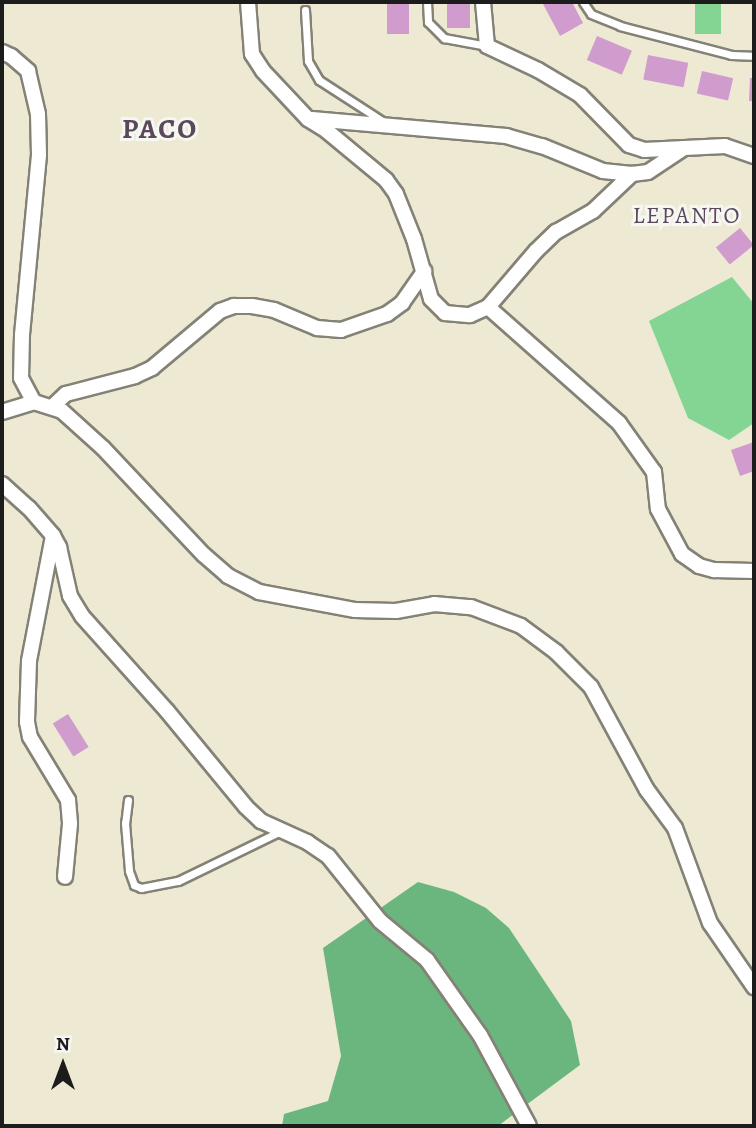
<!DOCTYPE html>
<style>
body{margin:0}
#map{position:relative;width:756px;height:1128px;overflow:hidden;background:#ede9d2;font-family:Alegreya,serif}
div>[style]{position:absolute}
.green>*{inset:0;background:#84d494;transform-origin:0 0}
.forest>*{inset:0;background:#6bb67e}
.building>*{inset:0;background:#d09cce;transform-origin:0 0}
.roads{filter:drop-shadow(2px 0 #848277) drop-shadow(-2px 0 #848277) drop-shadow(0 2px #848277) drop-shadow(0 -2px #848277)}
.service>*{height:7px;margin:-3.5px;padding:0 3.5px;transform-origin:3.5px;border-radius:3.5px;background:#fff}
.minor>*{height:14px;margin:-7px;padding:0 7px;transform-origin:7px;border-radius:7px;background:#fff}
span{translate:-50% -50%;white-space:nowrap;text-align:center;line-height:1.15;-webkit-text-stroke:6px #f6f6f2;paint-order:stroke}
.neighbourhood-label{font-size:23px;color:#5b495a;letter-spacing:2px}
.district-label{font-size:28px;color:#5b495a;font-weight:700;letter-spacing:2px}
.frame{position:absolute;inset:0;border:4px solid #1c1c1c;pointer-events:none}
.north{position:absolute;left:28px;top:1030px;width:70px;height:70px;-webkit-text-stroke:5px #f6f6f2;paint-order:stroke;rotate:0deg;font-size:19px;font-weight:700;line-height:28px;text-align:center;color:#1c1c1c}
.north::after{content:'';display:block;margin:auto;width:24px;height:32px;background:#1c1c1c;clip-path:polygon(50% 0,100% 100%,50% 72%,0 100%)}
</style>
<div id="map">
<div class="green">
<i style="left:695px;top:2px;width:26px;height:32px"></i>
<i style="clip-path:polygon(732px 277px,754px 304px,754px 423px,729px 440px,688px 418px,649px 321px)"></i>
</div>
<div class="forest">
<i style="clip-path:polygon(418px 882px,454px 892px,486px 908px,509px 928px,571px 1021px,580px 1065px,498px 1126px,282px 1126px,284px 1114px,328px 1101px,341px 1056px,323px 948px)"></i>
</div>
<div class="building">
<i style="left:387px;top:2px;width:22px;height:32px"></i>
<i style="left:447px;top:2px;width:23px;height:26px"></i>
<i style="clip-path:polygon(547px 2px,572px 2px,583px 23px,560px 36px,543px 4px)"></i>
<i style="left:597px;top:36px;width:38px;height:26px;rotate:23deg"></i>
<i style="left:648px;top:55px;width:41px;height:25px;rotate:11deg"></i>
<i style="left:702px;top:71px;width:32px;height:23px;rotate:13deg"></i>
<i style="clip-path:polygon(750px 78px,754px 78px,754px 101px,749px 101px)"></i>
<i style="left:740px;top:228px;width:22px;height:31px;rotate:51deg"></i>
<i style="clip-path:polygon(754px 442px,754px 471px,740px 476px,731px 450px)"></i>
<i style="left:68px;top:714px;width:39px;height:18px;rotate:58deg"></i>
</div>
<div class="roads">
<div class="service">
<i style="left:427px;top:2px;width:20px;rotate:87deg"></i>
<i style="left:428px;top:22px;width:23px;rotate:45deg"></i>
<i style="left:444px;top:38px;width:44px;rotate:10.5deg"></i>
<i style="left:583px;top:2px;width:14px;rotate:56deg"></i>
<i style="left:591px;top:14px;width:31px;rotate:22deg"></i>
<i style="left:620px;top:26px;width:115px;rotate:14.6deg"></i>
<i style="left:731px;top:55px;width:23px;rotate:2deg"></i>
<i style="left:305px;top:10px;width:51px;rotate:86.6deg"></i>
<i style="left:308px;top:61px;width:22px;rotate:60deg"></i>
<i style="left:319px;top:80px;width:77px;rotate:32.9deg"></i>
<i style="left:128px;top:800px;width:23px;rotate:97deg"></i>
<i style="left:125px;top:823px;width:48px;rotate:85.2deg"></i>
<i style="left:129px;top:871px;width:15px;rotate:70deg"></i>
<i style="left:134px;top:885px;width:8px;rotate:23deg"></i>
<i style="left:141px;top:888px;width:38px;rotate:-11deg"></i>
<i style="left:178px;top:881px;width:114px;rotate:-25.9deg"></i>
</div>
<div class="minor">
<i style="left:248px;top:2px;width:52px;rotate:85.6deg"></i>
<i style="left:252px;top:54px;width:20px;rotate:57deg"></i>
<i style="left:263px;top:71px;width:66px;rotate:46.8deg"></i>
<i style="left:308px;top:119px;width:22px;rotate:32deg"></i>
<i style="left:327px;top:131px;width:77px;rotate:39.7deg"></i>
<i style="left:386px;top:180px;width:17px;rotate:54deg"></i>
<i style="left:396px;top:194px;width:48px;rotate:68.2deg"></i>
<i style="left:414px;top:239px;width:62px;rotate:74.2deg"></i>
<i style="left:431px;top:299px;width:20px;rotate:45deg"></i>
<i style="left:445px;top:313px;width:25px;rotate:5deg"></i>
<i style="left:470px;top:315px;width:20px;rotate:-24deg"></i>
<i style="left:488px;top:307px;width:74px;rotate:-49.4deg"></i>
<i style="left:536px;top:251px;width:28px;rotate:-44deg"></i>
<i style="left:556px;top:232px;width:43px;rotate:-29.6deg"></i>
<i style="left:593px;top:211px;width:54px;rotate:-43.5deg"></i>
<i style="left:483px;top:2px;width:44px;rotate:84.8deg"></i>
<i style="left:487px;top:46px;width:56px;rotate:25.2deg"></i>
<i style="left:538px;top:70px;width:49px;rotate:30.8deg"></i>
<i style="left:580px;top:95px;width:70px;rotate:45.6deg"></i>
<i style="left:629px;top:145px;width:16px;rotate:18deg"></i>
<i style="left:644px;top:150px;width:81px;rotate:-2.8deg"></i>
<i style="left:725px;top:146px;width:31px;rotate:19deg"></i>
<i style="left:2px;top:52px;width:10px;rotate:24deg"></i>
<i style="left:11px;top:56px;width:23px;rotate:41deg"></i>
<i style="left:28px;top:71px;width:44px;rotate:76.9deg"></i>
<i style="left:38px;top:114px;width:41px;rotate:88.6deg"></i>
<i style="left:39px;top:155px;width:181px;rotate:95.4deg"></i>
<i style="left:22px;top:335px;width:43px;rotate:91.3deg"></i>
<i style="left:21px;top:378px;width:27px;rotate:62deg"></i>
<i style="left:312px;top:119px;width:195px;rotate:5deg"></i>
<i style="left:506px;top:136px;width:37px;rotate:16deg"></i>
<i style="left:542px;top:146px;width:66px;rotate:22.3deg"></i>
<i style="left:603px;top:171px;width:29px;rotate:6deg"></i>
<i style="left:632px;top:174px;width:16px;rotate:-7deg"></i>
<i style="left:648px;top:172px;width:43px;rotate:-33.7deg"></i>
<i style="left:488px;top:307px;width:175px;rotate:41.5deg"></i>
<i style="left:619px;top:423px;width:60px;rotate:54.5deg"></i>
<i style="left:654px;top:472px;width:37px;rotate:84deg"></i>
<i style="left:658px;top:509px;width:51px;rotate:61.9deg"></i>
<i style="left:682px;top:554px;width:21px;rotate:35deg"></i>
<i style="left:699px;top:566px;width:16px;rotate:15deg"></i>
<i style="left:714px;top:570px;width:40px;rotate:1.4deg"></i>
<i style="left:53px;top:406px;width:18px;rotate:-43deg"></i>
<i style="left:66px;top:394px;width:71px;rotate:-14.6deg"></i>
<i style="left:135px;top:376px;width:19px;rotate:-25deg"></i>
<i style="left:152px;top:368px;width:89px;rotate:-40deg"></i>
<i style="left:220px;top:311px;width:15px;rotate:-20deg"></i>
<i style="left:234px;top:306px;width:18px"></i>
<i style="left:252px;top:306px;width:22px;rotate:10deg"></i>
<i style="left:274px;top:310px;width:47px;rotate:22.7deg"></i>
<i style="left:317px;top:328px;width:24px;rotate:5deg"></i>
<i style="left:341px;top:330px;width:49px;rotate:-19.2deg"></i>
<i style="left:387px;top:314px;width:19px;rotate:-36deg"></i>
<i style="left:402px;top:303px;width:39px;rotate:-55deg"></i>
<i style="left:2px;top:412px;width:34px;rotate:-17deg"></i>
<i style="left:34px;top:402px;width:29px;rotate:18deg"></i>
<i style="left:62px;top:411px;width:55px;rotate:42.1deg"></i>
<i style="left:103px;top:448px;width:147px;rotate:46.7deg"></i>
<i style="left:204px;top:555px;width:32px;rotate:41deg"></i>
<i style="left:228px;top:576px;width:35px;rotate:27deg"></i>
<i style="left:259px;top:592px;width:98px;rotate:10.6deg"></i>
<i style="left:355px;top:610px;width:41px;rotate:1.4deg"></i>
<i style="left:396px;top:611px;width:39px;rotate:-10deg"></i>
<i style="left:434px;top:604px;width:37px;rotate:5deg"></i>
<i style="left:471px;top:607px;width:53px;rotate:20.8deg"></i>
<i style="left:521px;top:626px;width:44px;rotate:36.6deg"></i>
<i style="left:556px;top:652px;width:49px;rotate:45deg"></i>
<i style="left:591px;top:687px;width:117px;rotate:61.5deg"></i>
<i style="left:647px;top:790px;width:47px;rotate:53.6deg"></i>
<i style="left:675px;top:828px;width:101px;rotate:69.8deg"></i>
<i style="left:710px;top:923px;width:78px;rotate:55.5deg"></i>
<i style="left:2px;top:484px;width:36px;rotate:42deg"></i>
<i style="left:29px;top:508px;width:37px;rotate:49deg"></i>
<i style="left:53px;top:536px;width:13px;rotate:61deg"></i>
<i style="left:59px;top:547px;width:50px;rotate:77.3deg"></i>
<i style="left:70px;top:596px;width:23px;rotate:59deg"></i>
<i style="left:82px;top:616px;width:127px;rotate:48.2deg"></i>
<i style="left:167px;top:711px;width:124px;rotate:50.5deg"></i>
<i style="left:246px;top:807px;width:21px;rotate:43deg"></i>
<i style="left:261px;top:821px;width:51px;rotate:24.5deg"></i>
<i style="left:307px;top:842px;width:25px;rotate:34deg"></i>
<i style="left:328px;top:856px;width:83px;rotate:51.3deg"></i>
<i style="left:380px;top:921px;width:61px;rotate:39.7deg"></i>
<i style="left:427px;top:960px;width:92px;rotate:54.8deg"></i>
<i style="left:480px;top:1035px;width:103px;rotate:61.7deg"></i>
<i style="left:53px;top:536px;width:127px;rotate:100.9deg"></i>
<i style="left:29px;top:661px;width:61px;rotate:91.9deg"></i>
<i style="left:27px;top:722px;width:15px;rotate:79deg"></i>
<i style="left:30px;top:737px;width:74px;rotate:58.9deg"></i>
<i style="left:68px;top:800px;width:24px;rotate:85deg"></i>
<i style="left:70px;top:824px;width:53px;rotate:95.4deg"></i>
</div>
</div>
<div class="neighbourhood-label">
<span style="left:687px;top:216px">LEPANTO</span>
</div>
<div class="district-label">
<span style="left:160px;top:129px">PACO</span>
</div>
<div class="frame"></div>
<div class="north">N</div>
</div>
